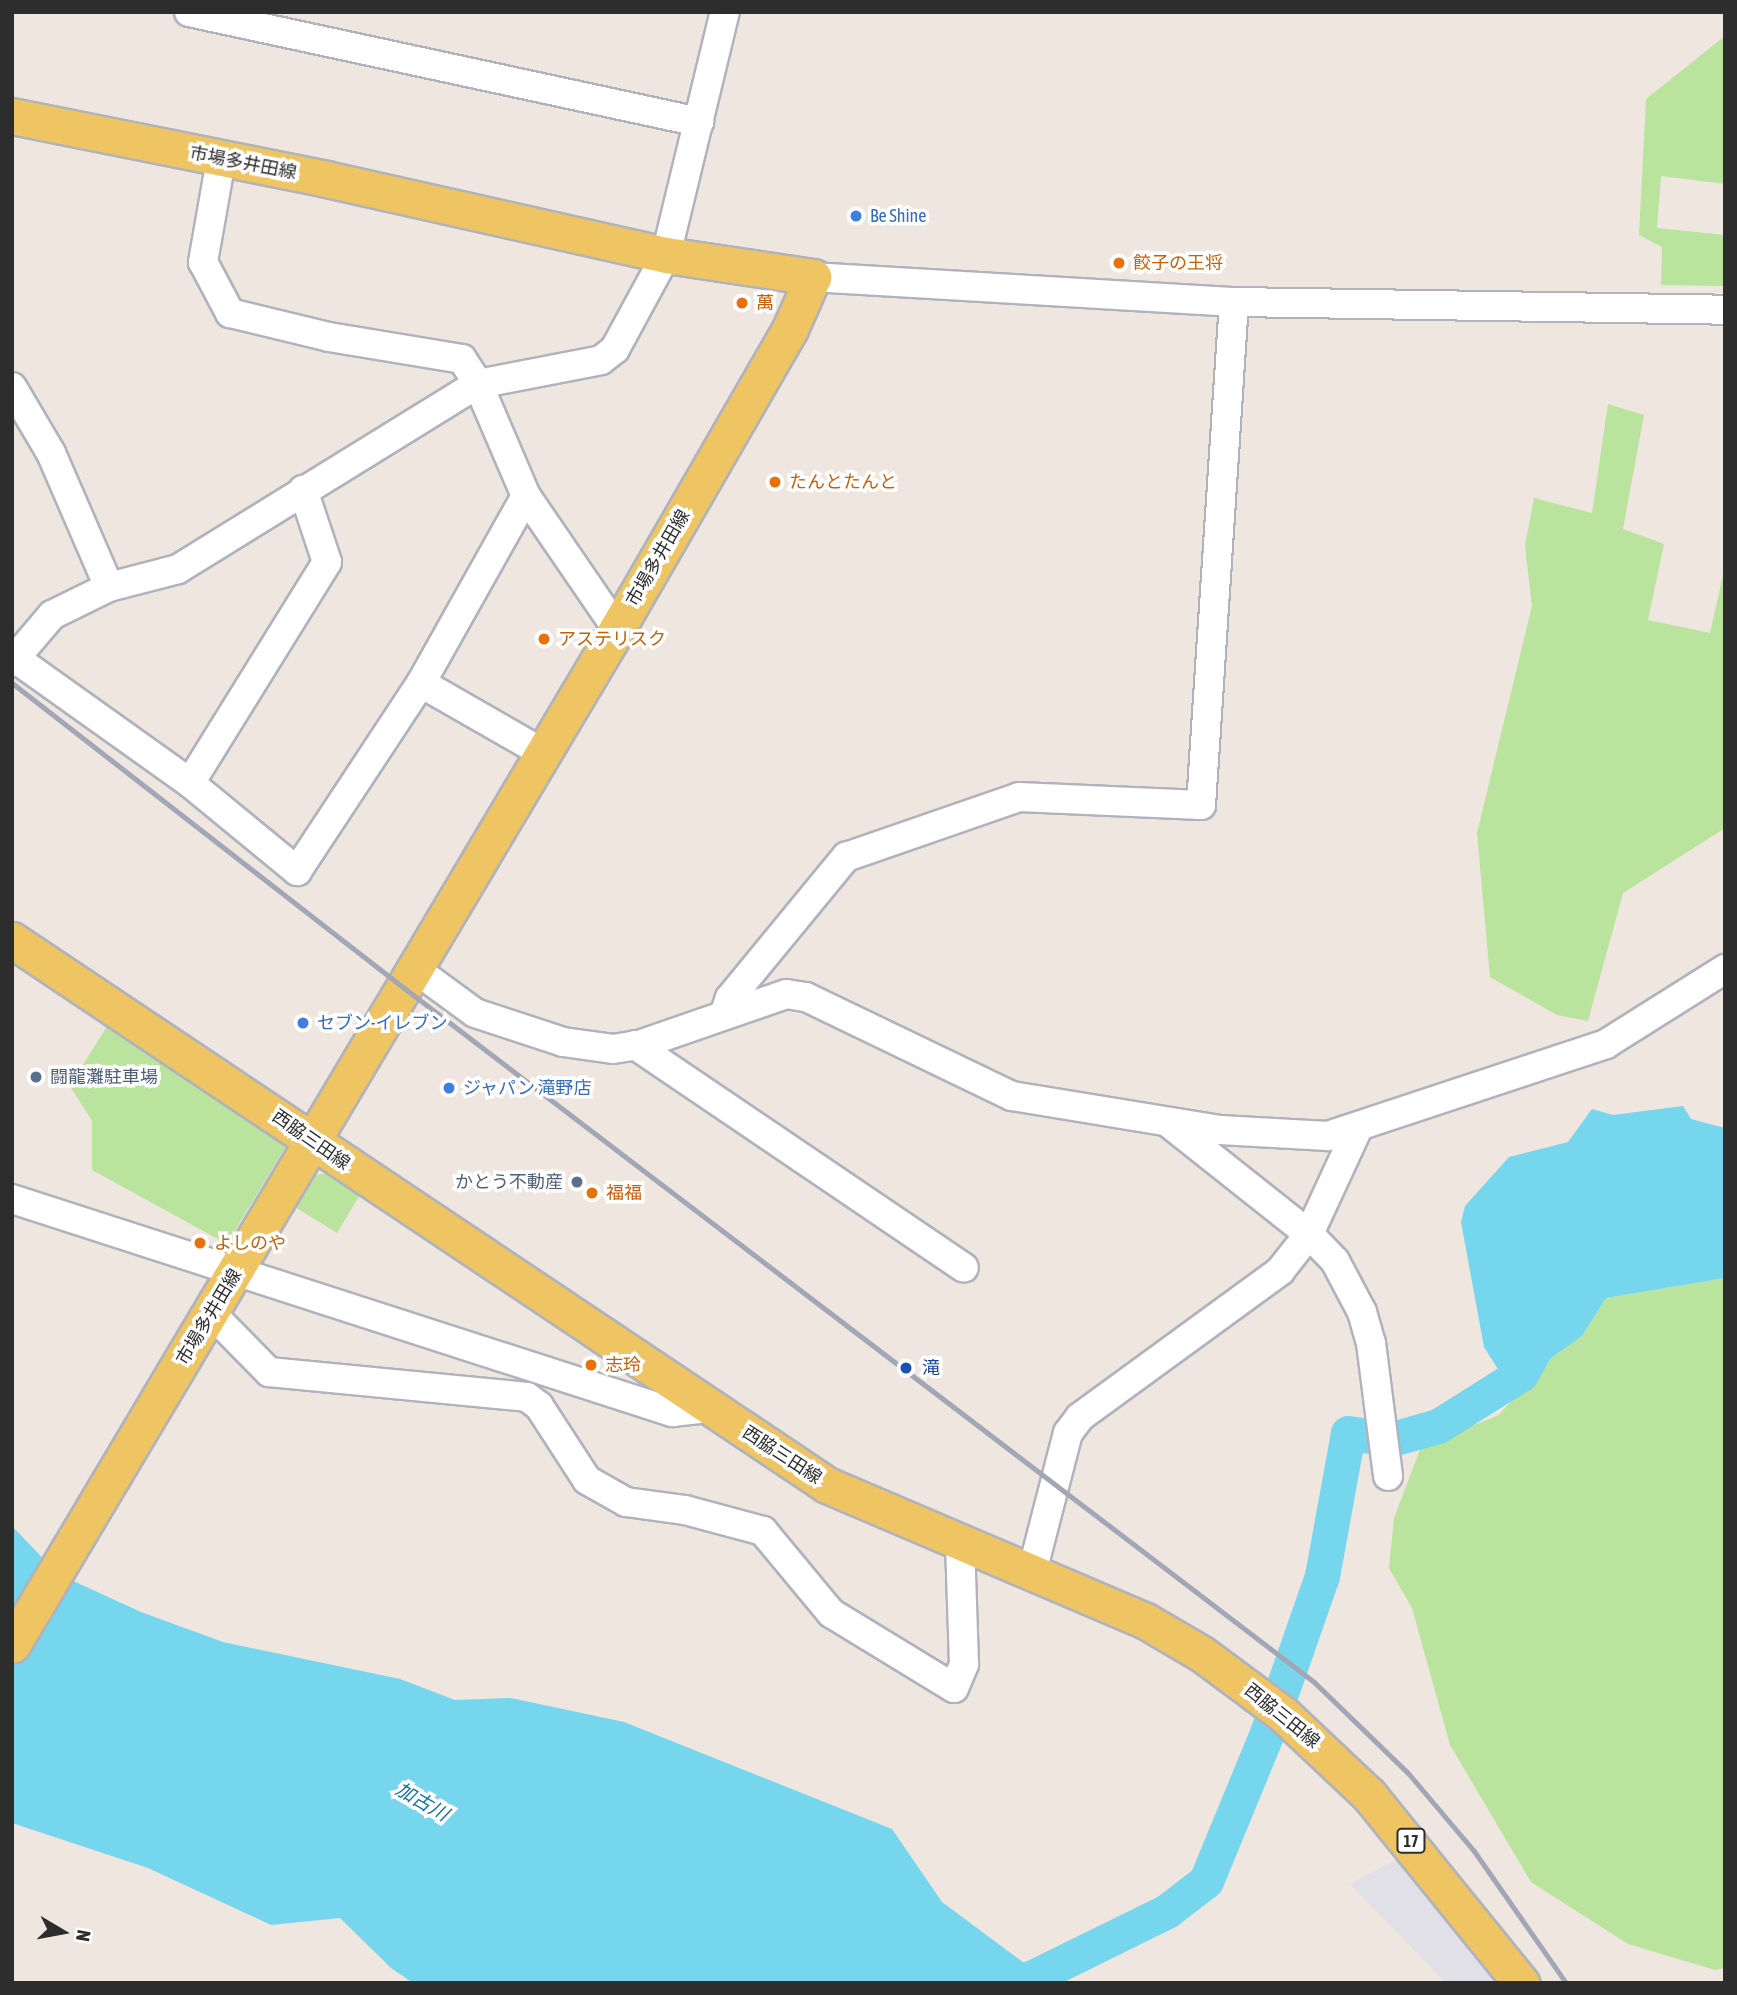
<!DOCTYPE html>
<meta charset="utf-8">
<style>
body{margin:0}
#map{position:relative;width:1737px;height:1995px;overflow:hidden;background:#eee6df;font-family:"Asap Condensed","Noto Sans JP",sans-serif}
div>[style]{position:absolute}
.industrial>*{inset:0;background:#e1e0e7}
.green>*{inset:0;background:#bae39d}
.water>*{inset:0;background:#75d6ed}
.river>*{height:35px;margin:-17.5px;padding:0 17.5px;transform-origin:17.5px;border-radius:17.5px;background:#75d6ed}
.roads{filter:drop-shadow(2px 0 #b0b3bd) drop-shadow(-2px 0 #b0b3bd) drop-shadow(0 2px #b0b3bd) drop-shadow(0 -2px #b0b3bd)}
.minor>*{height:28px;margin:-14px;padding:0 14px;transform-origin:14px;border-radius:14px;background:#fff}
.major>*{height:35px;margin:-17.5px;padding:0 17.5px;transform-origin:17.5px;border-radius:17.5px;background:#efc463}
.rail>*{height:5px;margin:-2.5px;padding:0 2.5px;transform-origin:2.5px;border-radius:2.5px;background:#a2a6b6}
.dots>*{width:19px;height:19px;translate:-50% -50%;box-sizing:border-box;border:4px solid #fff;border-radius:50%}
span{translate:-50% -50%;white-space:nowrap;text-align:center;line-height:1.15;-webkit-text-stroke:7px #fff;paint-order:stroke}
.shield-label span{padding:2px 5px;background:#fff;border:2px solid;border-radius:5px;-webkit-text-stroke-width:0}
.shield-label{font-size:16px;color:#2d2d2d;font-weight:700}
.street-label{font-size:18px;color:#2d2d2d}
.shop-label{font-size:18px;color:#366cbe}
.left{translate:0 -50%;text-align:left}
.food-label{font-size:18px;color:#c56008}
.service-label{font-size:18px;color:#4e5e75}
.right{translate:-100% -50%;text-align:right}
.transit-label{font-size:18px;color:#164399}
.water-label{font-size:19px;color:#10779d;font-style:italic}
.frame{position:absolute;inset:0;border:14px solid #2d2d2d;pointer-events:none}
.north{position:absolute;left:28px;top:1897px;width:70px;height:70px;-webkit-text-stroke:5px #fff;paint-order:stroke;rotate:100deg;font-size:19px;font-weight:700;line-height:28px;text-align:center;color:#2d2d2d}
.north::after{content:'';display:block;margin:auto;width:24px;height:32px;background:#2d2d2d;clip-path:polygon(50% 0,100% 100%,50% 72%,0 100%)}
</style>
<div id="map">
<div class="industrial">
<i style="clip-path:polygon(1401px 1857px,1500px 1983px,1446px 1983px,1350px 1884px)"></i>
</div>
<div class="green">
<i style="clip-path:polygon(1725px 36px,1725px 184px,1661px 176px,1657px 228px,1725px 235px,1725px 286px,1661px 285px,1662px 247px,1639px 235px,1646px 99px)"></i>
<i style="clip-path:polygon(1608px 404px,1644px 415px,1623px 529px,1664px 544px,1648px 620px,1710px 633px,1725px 566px,1725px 828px,1623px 893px,1588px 1021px,1557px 1015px,1490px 977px,1477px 833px,1532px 606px,1525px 546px,1534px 498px,1592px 513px)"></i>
<i style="clip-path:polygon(109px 1023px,286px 1146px,227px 1244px,92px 1170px,92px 1121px,70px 1086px)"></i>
<i style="clip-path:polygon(334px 1173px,361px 1193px,337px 1233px,295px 1207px,314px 1175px)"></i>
<i style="clip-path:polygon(1725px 1278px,1725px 1968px,1715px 1970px,1628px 1944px,1531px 1882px,1450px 1745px,1412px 1608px,1389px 1568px,1394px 1518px,1421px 1447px,1499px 1415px,1544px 1363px,1582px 1336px,1606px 1298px)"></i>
</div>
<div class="water">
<i style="clip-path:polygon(1683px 1106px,1691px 1119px,1725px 1128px,1725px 1278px,1606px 1298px,1582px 1336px,1544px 1363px,1517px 1394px,1506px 1372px,1501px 1374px,1484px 1347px,1461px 1222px,1465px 1206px,1509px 1157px,1568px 1142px,1592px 1109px,1613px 1115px)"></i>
<i style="clip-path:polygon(12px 1526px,58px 1574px,141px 1612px,223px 1642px,400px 1679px,455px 1700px,511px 1698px,624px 1722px,892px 1829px,942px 1902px,1051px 1983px,413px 1983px,391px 1968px,340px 1918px,271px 1925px,148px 1868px,12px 1823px)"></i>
</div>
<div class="river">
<i style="left:1392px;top:1439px;width:48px;rotate:-15.8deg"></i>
<i style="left:1438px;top:1426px;width:98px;rotate:-32.1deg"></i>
<i style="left:1521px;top:1374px;width:37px;rotate:-61deg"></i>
<i style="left:999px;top:1983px;width:32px;rotate:-9deg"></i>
<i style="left:1031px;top:1978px;width:152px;rotate:-26.2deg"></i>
<i style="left:1167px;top:1911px;width:49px;rotate:-37.6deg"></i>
<i style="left:1206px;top:1881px;width:160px;rotate:-67.6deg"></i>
<i style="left:1267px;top:1733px;width:166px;rotate:-70.7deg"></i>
<i style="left:1322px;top:1576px;width:145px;rotate:-79.7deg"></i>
<i style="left:1348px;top:1433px;width:30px;rotate:8deg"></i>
</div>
<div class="roads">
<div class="minor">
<i style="left:189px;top:12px;width:522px;rotate:12.17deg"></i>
<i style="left:221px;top:160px;width:104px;rotate:100deg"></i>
<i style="left:203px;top:262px;width:58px;rotate:62.1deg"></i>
<i style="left:230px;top:313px;width:102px;rotate:13.6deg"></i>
<i style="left:329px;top:337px;width:135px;rotate:9.4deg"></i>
<i style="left:462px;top:359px;width:30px;rotate:57deg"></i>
<i style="left:478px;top:384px;width:122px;rotate:66.8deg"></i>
<i style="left:526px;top:496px;width:161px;rotate:55.6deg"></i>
<i style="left:813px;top:277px;width:422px;rotate:3.4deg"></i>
<i style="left:1234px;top:302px;width:491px;rotate:0.9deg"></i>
<i style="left:12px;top:387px;width:77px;rotate:59.4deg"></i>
<i style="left:51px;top:453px;width:146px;rotate:66.6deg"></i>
<i style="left:12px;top:656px;width:219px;rotate:35.5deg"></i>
<i style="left:190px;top:783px;width:139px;rotate:39.4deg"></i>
<i style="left:297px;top:871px;width:225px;rotate:-56.6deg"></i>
<i style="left:421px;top:683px;width:214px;rotate:-60.7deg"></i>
<i style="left:12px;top:662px;width:62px;rotate:-49.6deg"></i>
<i style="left:52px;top:615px;width:64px;rotate:-26.2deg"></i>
<i style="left:109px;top:587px;width:71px;rotate:-14.6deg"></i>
<i style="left:178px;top:569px;width:352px;rotate:-31.7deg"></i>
<i style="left:478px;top:384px;width:125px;rotate:-11deg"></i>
<i style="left:601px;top:360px;width:18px;rotate:-38deg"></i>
<i style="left:615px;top:349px;width:107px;rotate:-61.5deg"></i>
<i style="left:666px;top:255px;width:250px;rotate:-76.4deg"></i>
<i style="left:421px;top:683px;width:141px;rotate:29.8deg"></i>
<i style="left:190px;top:783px;width:260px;rotate:-58.2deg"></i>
<i style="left:327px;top:562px;width:76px;rotate:-108.4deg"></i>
<i style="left:415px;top:969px;width:74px;rotate:36.3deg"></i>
<i style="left:475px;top:1013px;width:93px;rotate:18.2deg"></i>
<i style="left:563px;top:1042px;width:50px;rotate:8deg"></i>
<i style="left:613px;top:1049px;width:26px;rotate:-9deg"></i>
<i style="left:639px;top:1045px;width:156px;rotate:-19.1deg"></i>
<i style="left:786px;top:994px;width:20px;rotate:9deg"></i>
<i style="left:806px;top:997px;width:229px;rotate:25.7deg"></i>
<i style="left:1012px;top:1096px;width:211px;rotate:9.3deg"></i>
<i style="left:1220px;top:1130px;width:108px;rotate:3.2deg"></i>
<i style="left:1328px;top:1136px;width:293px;rotate:-18.3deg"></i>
<i style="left:1606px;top:1044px;width:141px;rotate:-32.2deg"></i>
<i style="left:724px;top:1015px;width:18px;rotate:-71deg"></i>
<i style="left:730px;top:998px;width:183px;rotate:-50.6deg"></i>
<i style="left:846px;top:857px;width:183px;rotate:-19.1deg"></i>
<i style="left:1019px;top:797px;width:182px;rotate:2.5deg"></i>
<i style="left:1201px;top:805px;width:504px;rotate:-86.25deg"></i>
<i style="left:635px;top:1045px;width:397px;rotate:34.1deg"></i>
<i style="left:1170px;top:1124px;width:177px;rotate:38.4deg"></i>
<i style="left:1309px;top:1234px;width:37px;rotate:46deg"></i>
<i style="left:1335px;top:1261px;width:58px;rotate:62.1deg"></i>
<i style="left:1362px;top:1312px;width:32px;rotate:74deg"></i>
<i style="left:1371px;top:1343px;width:134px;rotate:82.7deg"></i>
<i style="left:12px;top:1199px;width:694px;rotate:17.89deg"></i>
<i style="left:672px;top:1412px;width:39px;rotate:-6deg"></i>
<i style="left:211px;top:1313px;width:83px;rotate:45.5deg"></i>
<i style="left:269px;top:1372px;width:259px;rotate:5.5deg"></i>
<i style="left:527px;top:1397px;width:15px;rotate:37deg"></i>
<i style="left:539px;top:1406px;width:88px;rotate:57deg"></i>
<i style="left:587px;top:1480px;width:45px;rotate:29.4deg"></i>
<i style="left:626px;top:1502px;width:60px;rotate:7.7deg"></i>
<i style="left:685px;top:1510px;width:81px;rotate:15.1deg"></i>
<i style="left:763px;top:1531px;width:107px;rotate:50.3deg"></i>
<i style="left:831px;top:1613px;width:144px;rotate:31.4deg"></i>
<i style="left:954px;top:1688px;width:26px;rotate:-67deg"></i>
<i style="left:964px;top:1664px;width:123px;rotate:-91.9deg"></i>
<i style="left:1032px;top:1572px;width:144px;rotate:-75.5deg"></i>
<i style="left:1068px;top:1433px;width:20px;rotate:-53deg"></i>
<i style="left:1080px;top:1417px;width:248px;rotate:-36.1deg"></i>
<i style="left:1280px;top:1271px;width:47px;rotate:-51.9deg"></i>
<i style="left:1309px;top:1234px;width:117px;rotate:-65.2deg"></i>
</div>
<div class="major">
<i style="left:12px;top:116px;width:320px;rotate:11.3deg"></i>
<i style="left:326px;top:179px;width:348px;rotate:12.6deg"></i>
<i style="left:666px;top:255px;width:149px;rotate:8.5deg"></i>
<i style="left:813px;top:277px;width:57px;rotate:113.9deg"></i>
<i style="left:790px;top:329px;width:346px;rotate:120deg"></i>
<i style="left:617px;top:629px;width:1182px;rotate:120.77deg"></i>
<i style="left:12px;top:940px;width:980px;rotate:33.77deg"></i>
<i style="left:827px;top:1485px;width:345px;rotate:23.1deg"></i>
<i style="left:1144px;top:1620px;width:67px;rotate:30.4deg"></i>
<i style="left:1202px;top:1654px;width:102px;rotate:36.6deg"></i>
<i style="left:1284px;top:1715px;width:117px;rotate:43.3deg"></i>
<i style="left:1369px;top:1795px;width:242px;rotate:51deg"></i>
</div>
</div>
<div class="rail">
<i style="left:12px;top:683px;width:497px;rotate:37.9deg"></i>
<i style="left:404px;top:988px;width:1144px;rotate:37.33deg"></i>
<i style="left:1314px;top:1682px;width:131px;rotate:44.1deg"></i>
<i style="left:1408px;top:1773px;width:102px;rotate:49.8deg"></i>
<i style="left:1474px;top:1851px;width:161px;rotate:55.1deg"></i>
</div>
<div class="dots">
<i style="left:856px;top:216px;background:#3f7fe0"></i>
<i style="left:1119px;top:263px;background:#e8710a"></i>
<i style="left:742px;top:303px;background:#e8710a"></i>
<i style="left:775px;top:482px;background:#e8710a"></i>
<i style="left:544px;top:639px;background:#e8710a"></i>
<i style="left:303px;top:1023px;background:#3f7fe0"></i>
<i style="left:36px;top:1077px;background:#5c6f8a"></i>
<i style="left:449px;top:1088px;background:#3f7fe0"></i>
<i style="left:577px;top:1182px;background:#5c6f8a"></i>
<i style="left:592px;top:1193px;background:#e8710a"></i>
<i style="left:200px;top:1243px;background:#e8710a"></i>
<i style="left:591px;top:1365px;background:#e8710a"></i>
<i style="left:906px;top:1368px;background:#1a4fb4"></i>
</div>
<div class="shield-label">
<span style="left:1411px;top:1841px">17</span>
</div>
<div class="street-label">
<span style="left:243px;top:163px;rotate:11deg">市場多井田線</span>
<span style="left:658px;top:558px;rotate:-60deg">市場多井田線</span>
<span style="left:311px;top:1140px;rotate:35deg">西脇三田線</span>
<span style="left:209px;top:1317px;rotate:-59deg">市場多井田線</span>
<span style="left:782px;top:1455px;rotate:33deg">西脇三田線</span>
<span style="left:1282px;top:1716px;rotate:39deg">西脇三田線</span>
</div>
<div class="shop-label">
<span class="left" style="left:870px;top:216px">Be Shine</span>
<span class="left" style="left:317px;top:1023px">セブン-イレブン</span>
<span class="left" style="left:463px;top:1088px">ジャパン 滝野店</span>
</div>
<div class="food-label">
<span class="left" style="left:1133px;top:263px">餃子の王将</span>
<span class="left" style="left:756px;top:303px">萬</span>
<span class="left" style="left:789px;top:482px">たんとたんと</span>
<span class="left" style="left:558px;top:639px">アステリスク</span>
<span class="left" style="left:606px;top:1193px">福福</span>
<span class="left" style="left:214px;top:1243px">よしのや</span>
<span class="left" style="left:605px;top:1365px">志玲</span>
</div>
<div class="service-label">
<span class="left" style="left:50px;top:1077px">闘龍灘駐車場</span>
<span class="right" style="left:563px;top:1182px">かとう不動産</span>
</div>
<div class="transit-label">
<span class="left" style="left:922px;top:1368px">滝</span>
</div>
<div class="water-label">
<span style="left:422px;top:1802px;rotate:30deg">加古川</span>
</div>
<div class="frame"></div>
<div class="north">N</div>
</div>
